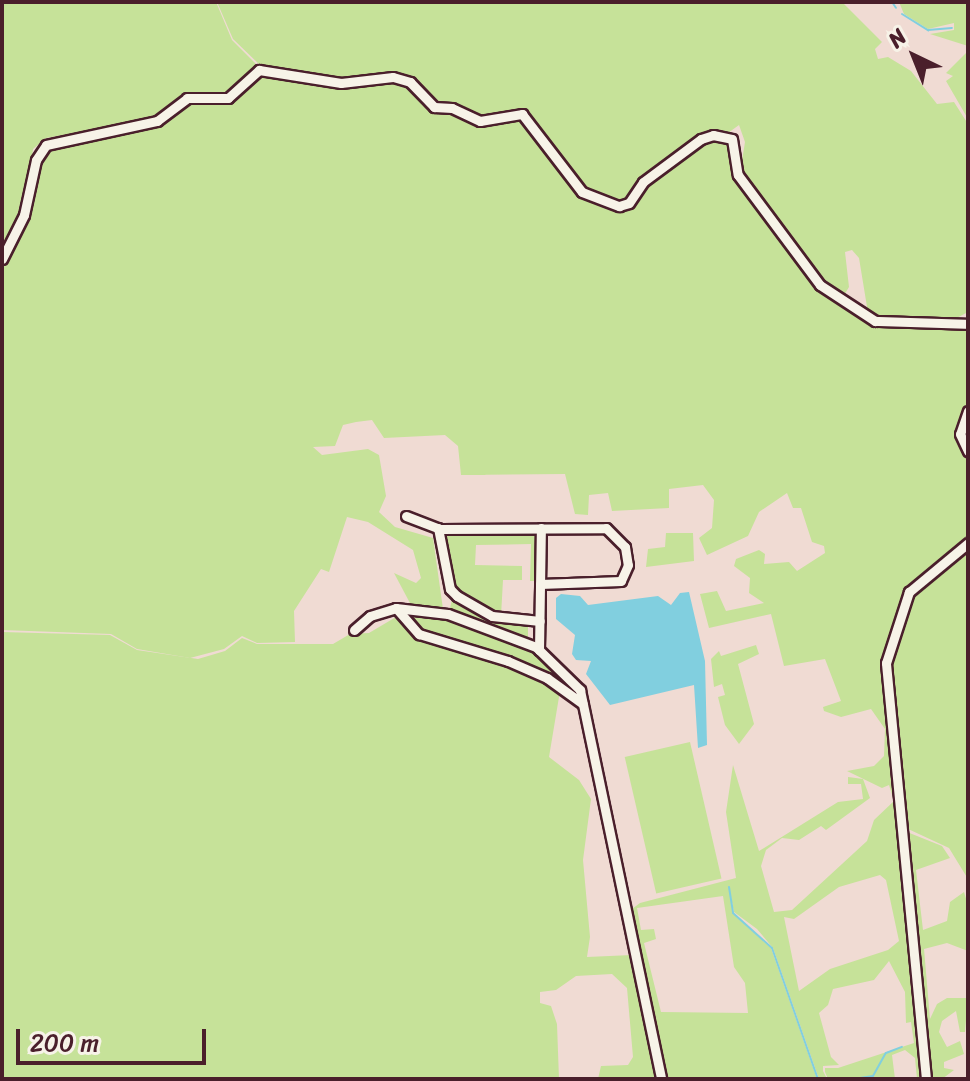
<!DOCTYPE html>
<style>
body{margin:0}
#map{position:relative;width:970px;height:1081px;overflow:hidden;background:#f0dbd3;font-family:Sriracha,sans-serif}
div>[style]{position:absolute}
.green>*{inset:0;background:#c6e299;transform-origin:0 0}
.water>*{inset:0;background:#81cfdf}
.stream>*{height:2px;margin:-1px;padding:0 1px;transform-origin:1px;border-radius:1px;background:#81cfdf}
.roads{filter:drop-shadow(2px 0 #4a1f2b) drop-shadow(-2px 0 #4a1f2b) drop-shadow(0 2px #4a1f2b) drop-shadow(0 -2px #4a1f2b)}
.minor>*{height:9px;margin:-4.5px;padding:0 4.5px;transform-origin:4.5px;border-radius:4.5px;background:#f7f3e8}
span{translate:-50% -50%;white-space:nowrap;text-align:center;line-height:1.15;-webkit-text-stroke:8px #f7f3e8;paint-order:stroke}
.frame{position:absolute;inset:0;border:4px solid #4a1f2b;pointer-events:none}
.north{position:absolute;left:874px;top:16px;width:80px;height:80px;-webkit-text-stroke:6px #f7f3e8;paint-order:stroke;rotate:317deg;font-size:22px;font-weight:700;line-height:32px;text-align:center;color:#4a1f2b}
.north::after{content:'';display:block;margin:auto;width:28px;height:36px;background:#4a1f2b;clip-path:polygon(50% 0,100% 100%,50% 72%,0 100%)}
.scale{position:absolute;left:16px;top:1029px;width:190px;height:36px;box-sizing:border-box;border:4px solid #4a1f2b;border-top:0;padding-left:10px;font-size:24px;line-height:28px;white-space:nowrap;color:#4a1f2b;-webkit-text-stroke:6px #f7f3e8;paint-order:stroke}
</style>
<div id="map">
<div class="green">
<i style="clip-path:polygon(2px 2px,216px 2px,232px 40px,260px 68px,233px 93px,193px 95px,150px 120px,46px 138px,33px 149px,27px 199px,2px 256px)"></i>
<i style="clip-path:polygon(217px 2px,842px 2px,882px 42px,875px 49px,878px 59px,888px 57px,911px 71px,937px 104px,954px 102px,968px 124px,968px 312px,953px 320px,882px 321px,868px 313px,859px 258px,852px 250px,845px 252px,849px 287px,843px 297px,822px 284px,740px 173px,745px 142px,739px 125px,728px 133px,715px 131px,620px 203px,586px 191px,530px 119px,488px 119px,433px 104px,414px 81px,343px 80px,262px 67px,233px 39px)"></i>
<i style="clip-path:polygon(899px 2px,968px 2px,968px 46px,930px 34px,954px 30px,954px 23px,928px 29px,904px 14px)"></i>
<i style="clip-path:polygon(968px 51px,968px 119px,946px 81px,953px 76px,946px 73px)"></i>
<i style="clip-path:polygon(evenodd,259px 74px,342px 85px,394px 79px,415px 90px,425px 106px,471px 121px,516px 115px,573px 188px,615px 209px,698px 145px,712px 137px,729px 141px,736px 175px,818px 287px,869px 321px,968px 326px,968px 408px,957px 434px,968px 455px,968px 540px,903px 595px,883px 662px,924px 1079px,917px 1079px,915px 1058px,905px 1050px,892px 1055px,895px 1079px,828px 1079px,825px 1072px,825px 1068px,838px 1068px,914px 1043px,911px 1022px,906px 1023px,905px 992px,889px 961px,874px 980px,833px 989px,828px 1005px,819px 1013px,831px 1057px,839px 1065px,823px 1066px,823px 1071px,827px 1079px,819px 1079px,773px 948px,757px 929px,734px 912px,729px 887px,733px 913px,771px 948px,817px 1079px,668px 1079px,632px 909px,640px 903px,736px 878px,726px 812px,733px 765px,759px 851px,838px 802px,863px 799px,861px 784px,848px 784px,848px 777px,863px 779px,870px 798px,826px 830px,821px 826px,799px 840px,782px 838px,766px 850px,761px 866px,774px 912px,792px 910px,867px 841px,874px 820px,894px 801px,889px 785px,882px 788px,847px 771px,874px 766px,884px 756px,885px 729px,871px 709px,841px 717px,824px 711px,823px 707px,841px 701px,825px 659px,784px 666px,771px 614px,709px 628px,700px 594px,717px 591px,726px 611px,764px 603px,749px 593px,750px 578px,734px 566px,736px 559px,759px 550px,765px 554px,764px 564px,789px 562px,797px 571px,825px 553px,824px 546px,812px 542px,801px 508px,793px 508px,787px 493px,759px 512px,748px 536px,707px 555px,699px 538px,712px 528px,714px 500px,703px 485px,669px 489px,669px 508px,612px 511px,608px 493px,589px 495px,588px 515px,575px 514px,565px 474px,461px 475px,458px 446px,445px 435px,384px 438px,372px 420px,356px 422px,343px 425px,335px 446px,313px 447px,322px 455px,368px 449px,379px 455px,386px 496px,379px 512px,395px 527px,433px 538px,443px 609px,411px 605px,394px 573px,416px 583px,421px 578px,413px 550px,368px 522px,347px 517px,329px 572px,321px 569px,294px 611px,295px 642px,257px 643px,242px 636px,224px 649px,190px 658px,137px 649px,111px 634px,2px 630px,2px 262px,38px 160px,51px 145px,148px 125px,185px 102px,214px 102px,259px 74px,880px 875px,886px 880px,899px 941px,888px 950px,830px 969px,799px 991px,784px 917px,794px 919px,839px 887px,880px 875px,259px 74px,723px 896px,734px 967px,745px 983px,748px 1013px,661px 1012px,644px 943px,656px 939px,654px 929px,641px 930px,637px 908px,723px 896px)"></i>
<i style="clip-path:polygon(445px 532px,535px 532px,537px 581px,530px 581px,531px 544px,476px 545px,475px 565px,522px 566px,522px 580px,503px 580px,501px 616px,454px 589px)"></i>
<i style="clip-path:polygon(666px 533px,693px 533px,694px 561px,646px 567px,648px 549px,665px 547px)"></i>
<i style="clip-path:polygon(968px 547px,968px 879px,949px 848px,906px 828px,890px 659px,902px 612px,913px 593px)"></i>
<i style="clip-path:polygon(453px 596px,489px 618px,528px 625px,528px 641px,455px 612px,450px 608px)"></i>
<i style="clip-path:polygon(407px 611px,454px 619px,534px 650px,573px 687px,468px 643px,417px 630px,406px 619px)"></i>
<i style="clip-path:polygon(396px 617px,416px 636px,465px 648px,560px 691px,549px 757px,579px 780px,591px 799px,583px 860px,590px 937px,587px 957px,632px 955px,658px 1079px,598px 1079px,601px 1066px,628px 1065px,633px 1057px,627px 988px,612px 974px,576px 976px,556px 990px,540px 992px,540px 1003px,551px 1006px,557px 1024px,559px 1079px,2px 1079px,2px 632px,110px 635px,137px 650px,198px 659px,225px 651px,242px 638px,257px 644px,333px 644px,350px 634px,369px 633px)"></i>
<i style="clip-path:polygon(756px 645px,759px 654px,738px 664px,754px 724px,739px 744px,725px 725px,718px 697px,725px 695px,722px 684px,714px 687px,711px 659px,719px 651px,721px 656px)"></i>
<i style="left:690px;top:742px;width:140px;height:67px;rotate:77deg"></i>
<i style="clip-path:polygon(907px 832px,942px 846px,950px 858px,916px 870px,923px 930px,947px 921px,950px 902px,964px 892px,968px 905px,968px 951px,947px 943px,924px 949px,930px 1019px,937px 1004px,947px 998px,968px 998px,965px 1032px,960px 1032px,956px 1011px,942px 1021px,939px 1032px,947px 1047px,960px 1041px,964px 1054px,944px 1062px,944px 1068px,954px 1070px,942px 1079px,928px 1079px)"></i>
</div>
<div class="water">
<i style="clip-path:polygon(689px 592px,705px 661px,707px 745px,698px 748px,694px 685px,610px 705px,586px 674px,591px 661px,576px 660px,572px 654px,575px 635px,556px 619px,556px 598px,561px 594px,580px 596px,588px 605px,658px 596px,671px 605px,680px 593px)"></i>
</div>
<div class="stream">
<i style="left:892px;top:2px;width:7px;rotate:56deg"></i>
<i style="left:902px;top:14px;width:31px;rotate:32deg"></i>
<i style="left:928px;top:30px;width:24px;rotate:-5deg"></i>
<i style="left:729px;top:887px;width:26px;rotate:81deg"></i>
<i style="left:733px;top:913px;width:52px;rotate:41.9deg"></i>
<i style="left:772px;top:948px;width:139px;rotate:70.7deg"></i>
<i style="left:854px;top:1079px;width:19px;rotate:-9deg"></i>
<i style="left:873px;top:1076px;width:26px;rotate:-61deg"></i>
<i style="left:886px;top:1053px;width:17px;rotate:-21deg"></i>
</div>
<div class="roads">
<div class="minor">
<i style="left:2px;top:259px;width:49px;rotate:-63.4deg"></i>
<i style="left:24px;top:215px;width:56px;rotate:-77.7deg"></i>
<i style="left:36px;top:160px;width:18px;rotate:-56deg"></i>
<i style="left:46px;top:145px;width:114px;rotate:-12.2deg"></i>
<i style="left:157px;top:121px;width:38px;rotate:-37deg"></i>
<i style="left:187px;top:98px;width:41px"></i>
<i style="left:228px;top:98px;width:42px;rotate:-42.1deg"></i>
<i style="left:259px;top:70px;width:83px;rotate:9deg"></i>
<i style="left:341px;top:83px;width:52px;rotate:-6.6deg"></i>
<i style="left:393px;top:77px;width:18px;rotate:16deg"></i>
<i style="left:410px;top:82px;width:35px;rotate:46deg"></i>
<i style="left:434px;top:107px;width:18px;rotate:3deg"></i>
<i style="left:452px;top:108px;width:31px;rotate:25deg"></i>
<i style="left:480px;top:121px;width:43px;rotate:-9.5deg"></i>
<i style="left:522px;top:114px;width:98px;rotate:52.4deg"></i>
<i style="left:582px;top:192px;width:40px;rotate:21deg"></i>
<i style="left:619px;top:206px;width:10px;rotate:-17deg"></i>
<i style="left:629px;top:203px;width:25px;rotate:-56deg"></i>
<i style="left:643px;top:182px;width:72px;rotate:-36.6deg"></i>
<i style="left:701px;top:139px;width:13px;rotate:-18deg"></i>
<i style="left:713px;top:135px;width:19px;rotate:12deg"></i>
<i style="left:732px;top:139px;width:36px;rotate:81deg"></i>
<i style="left:738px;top:175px;width:137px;rotate:53.3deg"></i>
<i style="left:820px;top:285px;width:66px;rotate:33.2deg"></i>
<i style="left:875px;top:321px;width:93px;rotate:1.8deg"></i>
<i style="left:968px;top:411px;width:24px;rotate:109deg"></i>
<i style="left:960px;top:434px;width:19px;rotate:65deg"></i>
<i style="left:406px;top:516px;width:36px;rotate:21deg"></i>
<i style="left:440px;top:529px;width:166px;rotate:-0.3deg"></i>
<i style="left:606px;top:528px;width:27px;rotate:45deg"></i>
<i style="left:625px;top:547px;width:18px;rotate:81deg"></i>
<i style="left:628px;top:565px;width:17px;rotate:114deg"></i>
<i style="left:621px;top:581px;width:81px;rotate:177.9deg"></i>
<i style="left:438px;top:528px;width:62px;rotate:78.9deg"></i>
<i style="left:450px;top:589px;width:10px;rotate:45deg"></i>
<i style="left:457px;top:596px;width:40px;rotate:29.7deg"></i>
<i style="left:492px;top:616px;width:48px;rotate:5.9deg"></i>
<i style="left:396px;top:608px;width:35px;rotate:49deg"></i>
<i style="left:419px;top:634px;width:93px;rotate:16.9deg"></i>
<i style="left:508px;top:661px;width:43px;rotate:23.6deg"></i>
<i style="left:547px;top:678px;width:44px;rotate:35.8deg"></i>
<i style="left:354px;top:630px;width:21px;rotate:-41deg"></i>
<i style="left:370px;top:616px;width:27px;rotate:-17deg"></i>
<i style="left:396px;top:608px;width:52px;rotate:6.6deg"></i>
<i style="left:448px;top:614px;width:94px;rotate:20.6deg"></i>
<i style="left:536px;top:647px;width:62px;rotate:44.3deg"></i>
<i style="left:580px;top:690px;width:397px;rotate:78.2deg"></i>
<i style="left:539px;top:650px;width:122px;rotate:-89.1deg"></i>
<i style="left:926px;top:1079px;width:418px;rotate:-95.5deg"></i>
<i style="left:886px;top:663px;width:75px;rotate:-72.1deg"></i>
<i style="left:909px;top:592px;width:77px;rotate:-39.7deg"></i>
</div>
</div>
<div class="frame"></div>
<div class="north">N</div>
<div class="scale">200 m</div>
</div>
